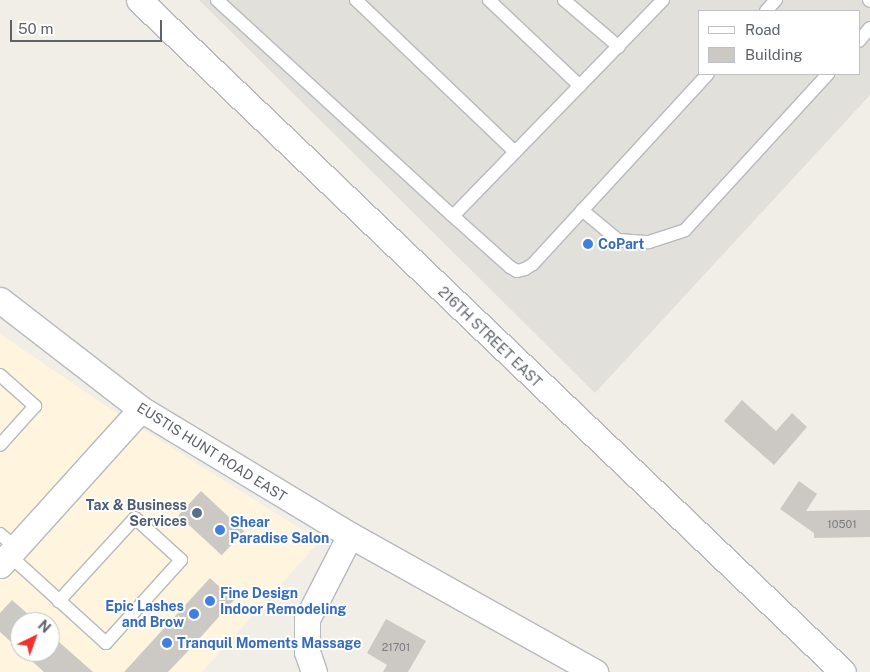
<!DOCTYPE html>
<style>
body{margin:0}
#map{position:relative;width:870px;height:672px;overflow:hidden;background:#f1eee7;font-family:"Public Sans",sans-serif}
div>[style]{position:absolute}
.commercial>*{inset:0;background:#fff5de}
.industrial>*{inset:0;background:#e2e0db}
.building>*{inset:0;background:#ccc9c4;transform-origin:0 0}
.roads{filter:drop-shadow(1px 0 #b7babe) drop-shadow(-1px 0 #b7babe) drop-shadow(0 1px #b7babe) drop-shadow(0 -1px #b7babe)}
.service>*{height:12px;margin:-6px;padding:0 6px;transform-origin:6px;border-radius:6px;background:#fff}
.minor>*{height:25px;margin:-12.5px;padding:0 12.5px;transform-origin:12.5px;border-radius:12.5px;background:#fff}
.dots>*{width:14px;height:14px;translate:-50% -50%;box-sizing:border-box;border:2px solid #fff;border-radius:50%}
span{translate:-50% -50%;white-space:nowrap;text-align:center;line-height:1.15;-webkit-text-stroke:4px #fff;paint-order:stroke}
.number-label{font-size:11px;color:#7a7c7f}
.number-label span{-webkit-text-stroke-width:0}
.shop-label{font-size:14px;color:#366cbe;font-weight:700}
.left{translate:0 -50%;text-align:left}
.right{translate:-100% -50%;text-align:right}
.street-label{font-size:14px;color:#5e6368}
.service-label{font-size:14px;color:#4e5e75;font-weight:700}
.legend{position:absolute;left:698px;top:10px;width:162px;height:65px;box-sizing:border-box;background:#fff;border:1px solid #bfc1c3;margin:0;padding:6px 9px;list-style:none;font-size:15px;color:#5e6368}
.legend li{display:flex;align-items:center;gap:10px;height:25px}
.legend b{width:25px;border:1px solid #bfc1c3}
.north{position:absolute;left:10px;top:612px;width:50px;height:50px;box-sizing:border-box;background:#fff;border:1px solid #bfc1c3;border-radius:50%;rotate:42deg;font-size:14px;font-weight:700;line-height:20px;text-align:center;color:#5e6368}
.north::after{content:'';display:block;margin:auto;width:18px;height:22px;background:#f2302c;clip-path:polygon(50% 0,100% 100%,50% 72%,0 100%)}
.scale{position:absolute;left:10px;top:20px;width:152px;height:22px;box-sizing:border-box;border:2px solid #5e6368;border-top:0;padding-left:6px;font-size:15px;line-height:18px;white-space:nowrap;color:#5e6368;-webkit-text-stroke:4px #fff;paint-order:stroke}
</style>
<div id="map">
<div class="commercial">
<i style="clip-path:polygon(evenodd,0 334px,112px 410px,320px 541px,202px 672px,0 672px,0 334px,20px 622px,50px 622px,50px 652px,20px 652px,20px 622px)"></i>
</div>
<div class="industrial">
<i style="clip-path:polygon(evenodd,199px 0,870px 0,870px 95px,595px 393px,199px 0,699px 11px,859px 11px,859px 74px,699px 74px,699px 11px)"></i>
</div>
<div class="building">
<i style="clip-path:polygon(742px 400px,776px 431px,792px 413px,807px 427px,774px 465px,724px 421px)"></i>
<i style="clip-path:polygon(799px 481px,817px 494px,806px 511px,870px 510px,870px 537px,814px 538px,814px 533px,780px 509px)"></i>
<i style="left:201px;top:491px;width:59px;height:33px;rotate:43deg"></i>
<i style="clip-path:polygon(210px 578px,234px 600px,190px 649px,168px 672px,124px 672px)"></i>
<i style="clip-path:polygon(12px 600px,37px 622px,20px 622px,20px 650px,0 632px,0 613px)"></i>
<i style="clip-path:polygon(386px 619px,426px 641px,408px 672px,383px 672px,387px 665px,367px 653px)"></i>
<i style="clip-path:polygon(50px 634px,67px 649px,93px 672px,44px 672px,22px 652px,50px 652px)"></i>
</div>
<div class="roads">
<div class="service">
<i style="left:217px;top:0;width:320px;rotate:42.5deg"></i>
<i style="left:356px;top:0;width:220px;rotate:43.7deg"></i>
<i style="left:489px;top:0;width:125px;rotate:43.4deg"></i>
<i style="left:564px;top:0;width:72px;rotate:40.5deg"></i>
<i style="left:663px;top:0;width:301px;rotate:134.2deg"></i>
<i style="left:453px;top:216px;width:76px;rotate:41.8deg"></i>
<i style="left:510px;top:267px;width:8px;rotate:30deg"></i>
<i style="left:517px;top:271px;width:8px;rotate:-14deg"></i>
<i style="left:525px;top:269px;width:9px;rotate:-32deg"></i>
<i style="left:533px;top:264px;width:258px;rotate:-47.4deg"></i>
<i style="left:869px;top:0;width:1px;rotate:45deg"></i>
<i style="left:766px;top:11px;width:15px;rotate:-48deg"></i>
<i style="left:859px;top:41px;width:17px;rotate:-50deg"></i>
<i style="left:582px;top:210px;width:47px;rotate:39.8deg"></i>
<i style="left:618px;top:240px;width:31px;rotate:4deg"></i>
<i style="left:649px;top:242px;width:38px;rotate:-18deg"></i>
<i style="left:685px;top:230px;width:212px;rotate:-47.5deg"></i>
<i style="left:0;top:375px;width:47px;rotate:41.5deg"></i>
<i style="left:35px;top:406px;width:52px;rotate:131.9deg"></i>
<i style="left:0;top:534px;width:21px;rotate:41deg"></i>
<i style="left:9px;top:555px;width:131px;rotate:42.2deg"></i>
<i style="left:106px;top:643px;width:112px;rotate:-47.9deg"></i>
<i style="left:181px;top:560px;width:62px;rotate:-137.6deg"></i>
<i style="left:135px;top:518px;width:113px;rotate:132.5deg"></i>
</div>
<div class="minor">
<i style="left:139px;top:0;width:973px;rotate:43.67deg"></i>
<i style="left:0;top:300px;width:178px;rotate:37.7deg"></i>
<i style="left:141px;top:409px;width:244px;rotate:31.1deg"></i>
<i style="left:350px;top:535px;width:281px;rotate:29.2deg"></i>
<i style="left:0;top:565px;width:210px;rotate:-47.9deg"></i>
<i style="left:314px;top:672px;width:21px;rotate:-109deg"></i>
<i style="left:307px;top:652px;width:33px;rotate:-90deg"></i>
<i style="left:307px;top:619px;width:94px;rotate:-62.9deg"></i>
</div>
</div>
<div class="dots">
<i style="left:588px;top:244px;background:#3f7fe0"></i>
<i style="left:197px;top:513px;background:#5c6f8a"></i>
<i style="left:220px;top:530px;background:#3f7fe0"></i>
<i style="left:210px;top:601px;background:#3f7fe0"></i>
<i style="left:194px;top:614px;background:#3f7fe0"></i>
<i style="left:167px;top:643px;background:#3f7fe0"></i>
</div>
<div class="number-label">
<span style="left:842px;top:524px">10501</span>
<span style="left:396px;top:647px">21701</span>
</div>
<div class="shop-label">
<span class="left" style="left:598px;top:244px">CoPart</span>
<span class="left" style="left:230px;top:530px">Shear<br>Paradise Salon</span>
<span class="left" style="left:220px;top:601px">Fine Design<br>Indoor Remodeling</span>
<span class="right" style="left:184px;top:614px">Epic Lashes<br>and Brow</span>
<span class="left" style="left:177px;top:643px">Tranquil Moments Massage</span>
</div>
<div class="street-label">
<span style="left:490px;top:337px;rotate:44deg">216TH STREET EAST</span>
<span style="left:212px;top:452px;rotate:32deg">EUSTIS HUNT ROAD EAST</span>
</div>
<div class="service-label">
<span class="right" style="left:187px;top:513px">Tax &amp; Business<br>Services</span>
</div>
<ul class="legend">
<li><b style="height:6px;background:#fff"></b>Road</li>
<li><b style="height:14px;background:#ccc9c4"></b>Building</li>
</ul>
<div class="north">N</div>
<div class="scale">50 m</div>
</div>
